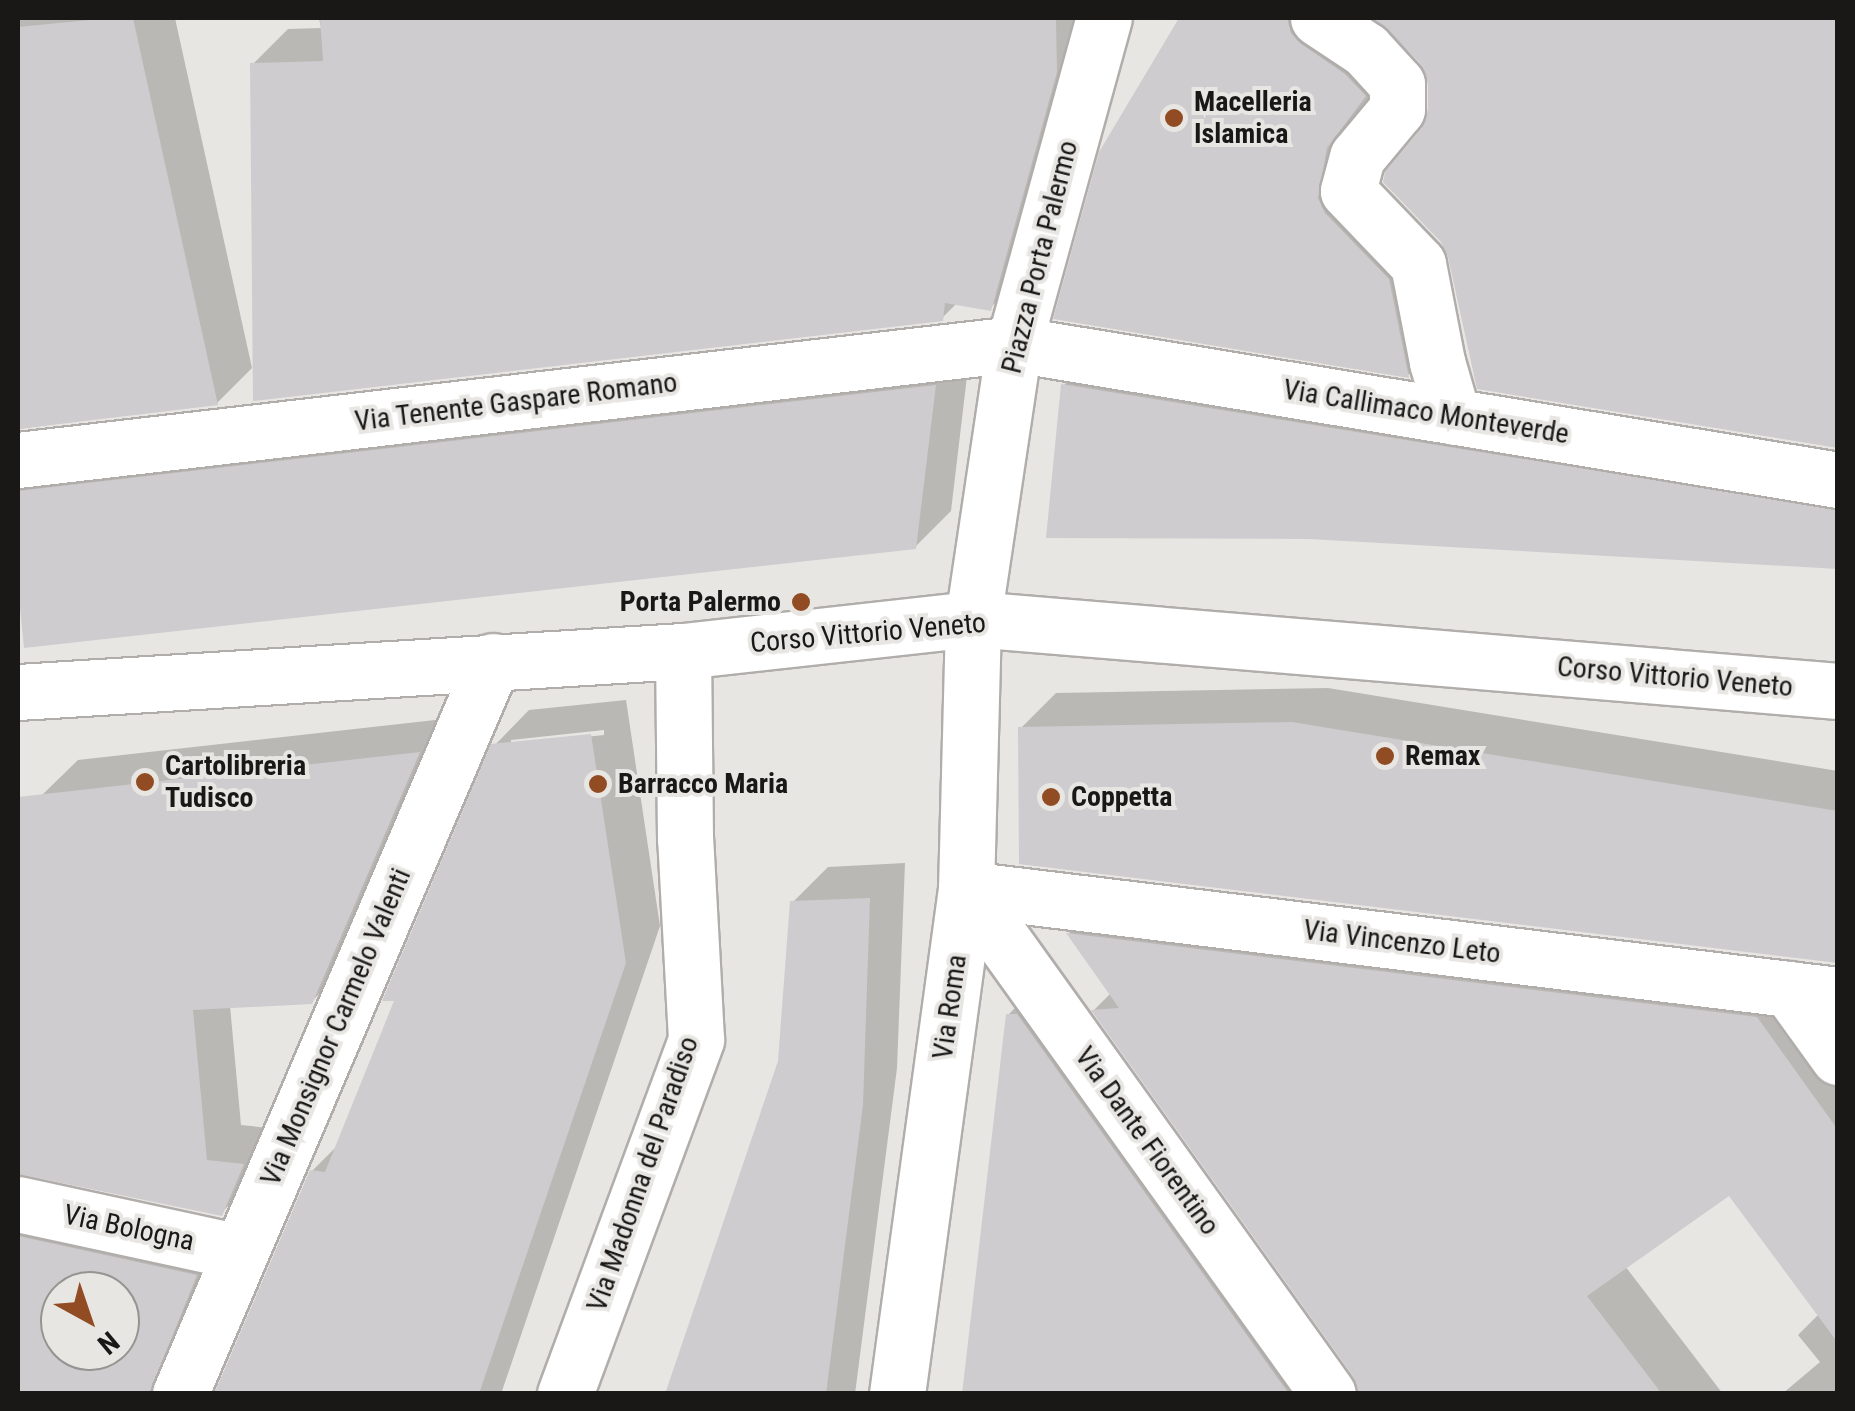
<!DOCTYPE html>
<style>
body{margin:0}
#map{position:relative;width:1855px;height:1411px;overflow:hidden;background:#e8e6e3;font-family:"Roboto Condensed",sans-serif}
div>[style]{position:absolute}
.shadow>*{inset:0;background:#0003}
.building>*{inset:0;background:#ceccce}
.roads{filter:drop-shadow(2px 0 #b0adab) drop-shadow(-2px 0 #b0adab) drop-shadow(0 2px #b0adab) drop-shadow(0 -2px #b0adab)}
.minor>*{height:55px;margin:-27.5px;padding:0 27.5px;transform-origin:27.5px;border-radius:27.5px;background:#fff}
.major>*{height:55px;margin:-27.5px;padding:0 27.5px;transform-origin:27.5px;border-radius:27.5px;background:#fff}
.dots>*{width:28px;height:28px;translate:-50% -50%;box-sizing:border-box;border:5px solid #e8e6e3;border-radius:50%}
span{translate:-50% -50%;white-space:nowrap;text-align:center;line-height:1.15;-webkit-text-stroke:8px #e8e6e3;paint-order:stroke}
.poi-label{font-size:28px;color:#191817;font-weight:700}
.left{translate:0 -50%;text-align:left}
.right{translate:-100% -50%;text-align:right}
.street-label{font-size:28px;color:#191817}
.frame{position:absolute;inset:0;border:20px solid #191817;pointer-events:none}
.north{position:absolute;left:40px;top:1271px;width:100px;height:100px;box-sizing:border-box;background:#e8e6e3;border:2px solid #959491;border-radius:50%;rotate:140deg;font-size:28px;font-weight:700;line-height:40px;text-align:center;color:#191817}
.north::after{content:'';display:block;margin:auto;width:35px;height:45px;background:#924c24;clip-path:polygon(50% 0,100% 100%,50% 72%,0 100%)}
</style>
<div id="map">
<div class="shadow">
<i style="clip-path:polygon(18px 18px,175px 18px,252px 368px,217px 403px,18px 429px)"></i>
<i style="clip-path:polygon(319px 18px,1091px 18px,1025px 273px,990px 308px,957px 303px,942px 318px,253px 64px,288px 29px,321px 28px)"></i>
<i style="clip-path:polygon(1183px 18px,1348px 18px,1399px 61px,1352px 162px,1443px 340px,1408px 375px,1102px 153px)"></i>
<i style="clip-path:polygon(1377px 18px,1838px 18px,1838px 446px,1423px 130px,1431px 111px,1431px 84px,1423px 63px)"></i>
<i style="clip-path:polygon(1099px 350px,1838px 471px,1838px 567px,1064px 385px)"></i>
<i style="clip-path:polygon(970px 351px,951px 511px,915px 547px,26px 645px,18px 565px,18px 482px)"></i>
<i style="clip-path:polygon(1328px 688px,1838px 771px,1838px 961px,1021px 728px,1056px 693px)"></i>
<i style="clip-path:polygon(evenodd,626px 700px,660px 926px,501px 1394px,18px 1394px,18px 881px,51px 877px,42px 795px,78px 760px,453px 718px,347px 966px,311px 1002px,230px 1006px,241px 1125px,278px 1129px,257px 1178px,221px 1213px,23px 1170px,23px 1178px,230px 1240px,203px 1388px,218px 1390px,312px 1171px,338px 1145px,494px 746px,529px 710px,626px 700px,604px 730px,604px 735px,511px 745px,511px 740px,604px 730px,626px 700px,60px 1291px,120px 1291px,120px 1351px,60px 1351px,60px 1291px)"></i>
<i style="clip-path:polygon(905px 863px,897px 1068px,855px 1394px,668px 1394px,781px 1062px,793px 902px,828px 867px)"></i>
<i style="clip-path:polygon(1103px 899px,1792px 982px,1838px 1047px,1838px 1394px,1782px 1394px,1820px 1362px,1798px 1335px,1819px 1314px,1730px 1192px,1625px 1266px,1723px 1394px,965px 1394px,1008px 1015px,1043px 980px,1352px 1389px,1362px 1390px,1356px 1375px,1094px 1010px,1111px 993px,1069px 933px)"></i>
</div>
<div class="building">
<i style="clip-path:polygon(110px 18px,133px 18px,218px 405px,18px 429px,18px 27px)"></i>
<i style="clip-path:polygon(320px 18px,1056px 18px,1057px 72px,991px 311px,945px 303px,943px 321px,253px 401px,250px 63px,323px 61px)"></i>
<i style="clip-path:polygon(1179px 18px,1287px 18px,1291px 33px,1300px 43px,1345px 74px,1366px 96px,1327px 148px,1318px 198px,1325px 213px,1389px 279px,1409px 378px,1053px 319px,1099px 152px)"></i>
<i style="clip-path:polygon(1374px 18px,1838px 18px,1838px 448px,1477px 389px,1448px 257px,1441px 242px,1383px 182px,1385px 172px,1422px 128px,1428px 109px,1428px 84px,1420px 63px)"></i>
<i style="clip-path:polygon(1061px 384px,1838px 510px,1838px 569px,1309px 539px,1046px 538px)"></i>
<i style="clip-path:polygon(936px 385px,916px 549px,24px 648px,18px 588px,18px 491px)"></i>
<i style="clip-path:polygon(1292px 722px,1838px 811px,1838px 963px,1019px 864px,1018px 727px)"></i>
<i style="clip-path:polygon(591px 734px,626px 963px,479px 1394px,214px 1394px,310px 1170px,325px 1172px,394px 1001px,382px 1001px,491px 744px)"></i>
<i style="clip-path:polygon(420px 752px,312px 1004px,193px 1010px,207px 1160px,244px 1164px,222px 1216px,18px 1174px,18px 797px)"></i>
<i style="clip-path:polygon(870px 898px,863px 1105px,826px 1394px,665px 1394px,778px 1061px,790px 901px)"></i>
<i style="clip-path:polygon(1066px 933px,1757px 1017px,1838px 1130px,1838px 1343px,1729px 1196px,1587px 1296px,1662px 1394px,1359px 1394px,1353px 1376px,1091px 1010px,1119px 1008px)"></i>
<i style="clip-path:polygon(1006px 1014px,1017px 1014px,1289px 1394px,962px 1394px)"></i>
<i style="clip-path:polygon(evenodd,18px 1236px,197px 1275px,149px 1394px,18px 1394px,18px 1236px,60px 1291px,120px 1291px,120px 1351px,60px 1351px,60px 1291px)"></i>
</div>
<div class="roads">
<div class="minor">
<i style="left:1318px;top:18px;width:58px;rotate:33.7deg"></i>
<i style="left:1366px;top:50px;width:46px;rotate:47.6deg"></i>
<i style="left:1397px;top:84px;width:25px;rotate:90deg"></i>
<i style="left:1397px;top:109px;width:62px;rotate:129.8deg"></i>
<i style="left:1357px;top:157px;width:35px;rotate:105deg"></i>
<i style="left:1348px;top:191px;width:101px;rotate:46.2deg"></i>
<i style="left:1418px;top:264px;width:100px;rotate:79deg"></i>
<i style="left:1437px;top:362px;width:57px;rotate:73.8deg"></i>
<i style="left:18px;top:460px;width:1003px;rotate:-6.64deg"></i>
<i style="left:1014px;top:344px;width:835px;rotate:9.37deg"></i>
<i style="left:973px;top:619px;width:278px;rotate:-81.5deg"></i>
<i style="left:1014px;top:344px;width:338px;rotate:-74.6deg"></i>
<i style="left:966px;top:889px;width:878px;rotate:6.93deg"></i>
<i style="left:966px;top:889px;width:621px;rotate:54.37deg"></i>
<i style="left:1789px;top:989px;width:84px;rotate:54.2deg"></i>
<i style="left:18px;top:1204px;width:227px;rotate:12.2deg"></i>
<i style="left:180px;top:1394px;width:797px;rotate:-66.88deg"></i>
</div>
<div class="major">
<i style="left:18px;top:692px;width:666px;rotate:-3.53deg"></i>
<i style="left:683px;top:651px;width:292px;rotate:-6.3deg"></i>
<i style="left:973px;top:619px;width:868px;rotate:4.76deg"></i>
<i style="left:565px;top:1394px;width:378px;rotate:-69.7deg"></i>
<i style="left:696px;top:1039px;width:200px;rotate:-93.1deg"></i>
<i style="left:685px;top:839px;width:188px;rotate:-90.6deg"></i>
<i style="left:897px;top:1394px;width:510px;rotate:-82.22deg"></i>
<i style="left:966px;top:889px;width:270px;rotate:-88.5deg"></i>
</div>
</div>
<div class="dots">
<i style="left:1174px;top:118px;background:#924c24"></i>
<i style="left:801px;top:602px;background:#924c24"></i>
<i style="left:1385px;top:756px;background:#924c24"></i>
<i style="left:145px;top:782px;background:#924c24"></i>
<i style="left:598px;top:784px;background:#924c24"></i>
<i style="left:1051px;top:797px;background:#924c24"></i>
</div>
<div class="poi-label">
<span class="left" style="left:1194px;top:118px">Macelleria<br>Islamica</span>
<span class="right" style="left:781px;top:602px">Porta Palermo</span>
<span class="left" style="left:1405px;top:756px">Remax</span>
<span class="left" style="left:165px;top:782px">Cartolibreria<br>Tudisco</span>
<span class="left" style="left:618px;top:784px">Barracco Maria</span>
<span class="left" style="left:1071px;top:797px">Coppetta</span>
</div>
<div class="street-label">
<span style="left:1040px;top:257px;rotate:-76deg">Piazza Porta Palermo</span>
<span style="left:516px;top:402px;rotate:-7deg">Via Tenente Gaspare Romano</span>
<span style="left:1426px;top:412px;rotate:9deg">Via Callimaco Monteverde</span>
<span style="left:868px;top:633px;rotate:-5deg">Corso Vittorio Veneto</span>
<span style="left:1675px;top:677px;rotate:5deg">Corso Vittorio Veneto</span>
<span style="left:1402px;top:942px;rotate:7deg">Via Vincenzo Leto</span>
<span style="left:950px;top:1007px;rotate:-82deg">Via Roma</span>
<span style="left:336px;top:1027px;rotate:-67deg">Via Monsignor Carmelo Valenti</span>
<span style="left:1147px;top:1141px;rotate:54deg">Via Dante Fiorentino</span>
<span style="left:643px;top:1174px;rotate:-71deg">Via Madonna del Paradiso</span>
<span style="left:129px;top:1228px;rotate:12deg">Via Bologna</span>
</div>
<div class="frame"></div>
<div class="north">N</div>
</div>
